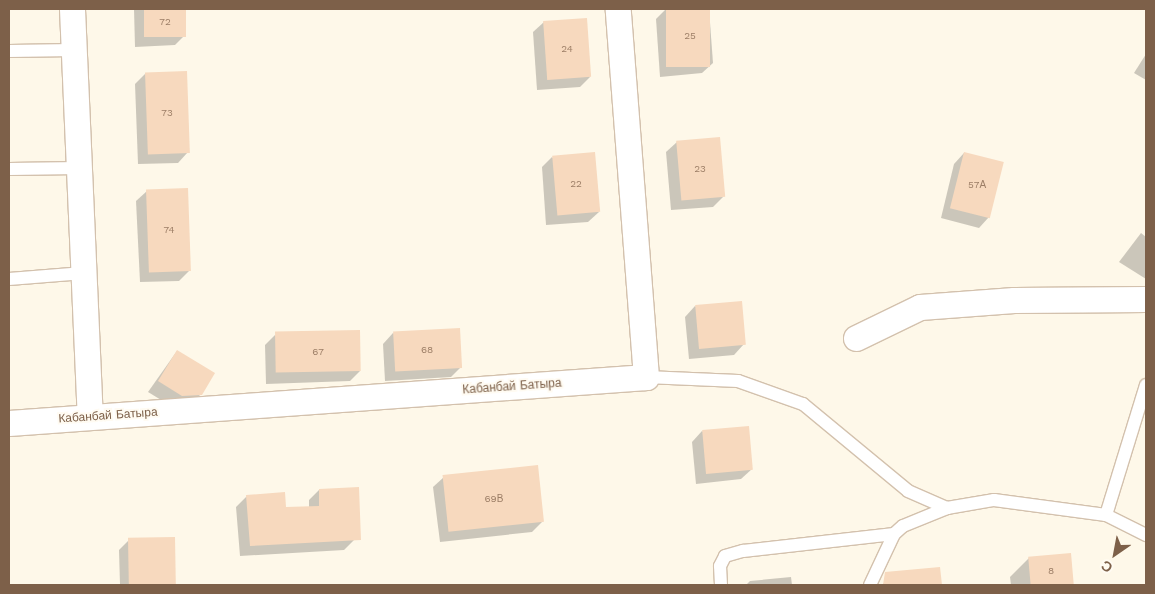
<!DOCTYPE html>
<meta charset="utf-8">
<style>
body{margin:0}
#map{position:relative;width:1155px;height:594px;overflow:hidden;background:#fef8e9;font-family:"Work Sans",sans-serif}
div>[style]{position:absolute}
.shadow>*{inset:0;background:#0003}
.building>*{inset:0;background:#f7d9be;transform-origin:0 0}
.roads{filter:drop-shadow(1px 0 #d3c1ad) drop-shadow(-1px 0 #d3c1ad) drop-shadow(0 1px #d3c1ad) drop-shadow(0 -1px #d3c1ad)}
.service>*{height:12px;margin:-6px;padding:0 6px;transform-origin:6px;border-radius:6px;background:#fff}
.minor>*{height:25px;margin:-12.5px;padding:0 12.5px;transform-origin:12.5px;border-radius:12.5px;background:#fff}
span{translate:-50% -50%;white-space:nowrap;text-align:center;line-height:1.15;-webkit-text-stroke:4px #fffbf2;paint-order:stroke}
.number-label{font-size:10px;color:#9c7e66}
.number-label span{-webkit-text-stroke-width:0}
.street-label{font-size:12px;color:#7d6049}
.frame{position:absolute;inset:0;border:10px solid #7d6049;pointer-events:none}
.north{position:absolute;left:1090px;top:529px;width:50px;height:50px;-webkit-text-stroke:4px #fffbf2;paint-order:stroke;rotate:213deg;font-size:14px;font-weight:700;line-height:20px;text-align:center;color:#7d6049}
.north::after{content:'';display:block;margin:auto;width:18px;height:22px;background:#7d6049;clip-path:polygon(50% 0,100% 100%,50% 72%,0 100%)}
</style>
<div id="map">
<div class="shadow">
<i style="clip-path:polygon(134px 9px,184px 9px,185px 35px,175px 45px,135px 47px)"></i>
<i style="clip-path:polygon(666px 9px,709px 9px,713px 63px,702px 73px,660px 77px,656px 19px)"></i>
<i style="clip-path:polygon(544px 22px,590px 77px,580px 87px,537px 90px,533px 32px)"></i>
<i style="clip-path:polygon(1146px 54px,1146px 80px,1134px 73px)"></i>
<i style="clip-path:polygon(146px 73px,188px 152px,178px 163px,138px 164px,135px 84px)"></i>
<i style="clip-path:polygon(677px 142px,723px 197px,713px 207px,671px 210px,666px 152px)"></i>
<i style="clip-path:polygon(964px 153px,989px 217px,979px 228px,941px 218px,954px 164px)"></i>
<i style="clip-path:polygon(552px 157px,599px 212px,588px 222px,546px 225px,542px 167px)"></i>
<i style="clip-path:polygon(147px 191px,190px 270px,179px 281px,140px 282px,136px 201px)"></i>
<i style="clip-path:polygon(1141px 233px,1146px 237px,1146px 279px,1119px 262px)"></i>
<i style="clip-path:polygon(695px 306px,744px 344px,734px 355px,689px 359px,685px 317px)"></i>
<i style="clip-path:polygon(393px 333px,461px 367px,451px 377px,385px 381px,383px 344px)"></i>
<i style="clip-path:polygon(275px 335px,360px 371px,350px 381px,266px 384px,265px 345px)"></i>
<i style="clip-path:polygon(177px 351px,201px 394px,190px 405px,171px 406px,148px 392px)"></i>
<i style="clip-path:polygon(702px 431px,752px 469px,741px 479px,696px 484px,692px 442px)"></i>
<i style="clip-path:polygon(444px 477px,543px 521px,532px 532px,440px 542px,433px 487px)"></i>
<i style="clip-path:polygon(319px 490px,359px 535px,344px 550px,240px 556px,236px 507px,247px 496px,285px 509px,309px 507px,309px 500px)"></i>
<i style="clip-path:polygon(173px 538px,175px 585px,120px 585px,119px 550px,129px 540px)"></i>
<i style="clip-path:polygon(1070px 554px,1073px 585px,1011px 585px,1010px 577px,1029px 558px)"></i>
<i style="clip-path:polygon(939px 568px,941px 585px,882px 585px,895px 573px)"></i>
<i style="clip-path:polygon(791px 577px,792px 585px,746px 585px,750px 581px)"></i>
</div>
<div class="building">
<i style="left:144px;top:9px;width:42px;height:28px"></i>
<i style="left:666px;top:9px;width:44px;height:58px"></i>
<i style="left:587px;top:18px;width:59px;height:44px;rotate:86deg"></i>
<i style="left:187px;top:71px;width:82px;height:42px;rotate:88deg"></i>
<i style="left:720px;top:137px;width:60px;height:44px;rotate:85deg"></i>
<i style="left:595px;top:152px;width:60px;height:43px;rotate:85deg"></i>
<i style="left:964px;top:152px;width:41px;height:58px;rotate:14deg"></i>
<i style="left:188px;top:188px;width:83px;height:42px;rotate:88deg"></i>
<i style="left:742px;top:301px;width:44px;height:47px;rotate:85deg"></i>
<i style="left:460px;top:328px;width:40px;height:67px;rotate:87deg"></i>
<i style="left:360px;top:330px;width:41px;height:85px;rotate:89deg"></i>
<i style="clip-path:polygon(177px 350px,215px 373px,202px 395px,182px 396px,158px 381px)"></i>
<i style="left:749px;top:426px;width:44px;height:47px;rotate:85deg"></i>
<i style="left:538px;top:465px;width:57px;height:96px;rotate:84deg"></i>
<i style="clip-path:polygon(359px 487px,361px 540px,250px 546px,246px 495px,285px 492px,286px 507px,319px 506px,319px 489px)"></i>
<i style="left:175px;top:537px;width:48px;height:47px;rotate:89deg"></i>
<i style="left:1071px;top:553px;width:32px;height:43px;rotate:85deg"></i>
<i style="clip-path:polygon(940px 567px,942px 585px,883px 585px,885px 572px)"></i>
</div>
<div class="roads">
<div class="service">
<i style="left:9px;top:51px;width:65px;rotate:-0.9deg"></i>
<i style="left:9px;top:169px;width:70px;rotate:-0.8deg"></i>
<i style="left:9px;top:279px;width:75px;rotate:-4.6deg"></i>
<i style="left:646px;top:377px;width:92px;rotate:2.5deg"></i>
<i style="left:738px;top:381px;width:69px;rotate:19.5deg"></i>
<i style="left:803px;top:404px;width:136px;rotate:39.6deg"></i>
<i style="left:908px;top:491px;width:43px;rotate:23.6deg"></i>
<i style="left:1106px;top:515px;width:136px;rotate:-72.9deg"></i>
<i style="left:721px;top:585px;width:19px;rotate:-93deg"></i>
<i style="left:720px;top:566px;width:11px;rotate:-63deg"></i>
<i style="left:725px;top:556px;width:19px;rotate:-16deg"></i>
<i style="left:743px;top:551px;width:152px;rotate:-6.4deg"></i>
<i style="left:870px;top:585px;width:56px;rotate:-64.8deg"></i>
<i style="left:894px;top:534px;width:12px;rotate:-42deg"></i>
<i style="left:903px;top:526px;width:48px;rotate:-22.2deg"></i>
<i style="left:947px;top:508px;width:48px;rotate:-9.7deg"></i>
<i style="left:994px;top:500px;width:113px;rotate:7.6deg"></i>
<i style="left:1106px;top:515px;width:45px;rotate:26.6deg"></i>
</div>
<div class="minor">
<i style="left:72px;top:9px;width:408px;rotate:87.5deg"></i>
<i style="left:856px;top:338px;width:71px;rotate:-25.8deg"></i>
<i style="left:920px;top:307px;width:94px;rotate:-4.3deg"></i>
<i style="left:1014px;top:300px;width:132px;rotate:-0.4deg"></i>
<i style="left:9px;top:423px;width:639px;rotate:-4.13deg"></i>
<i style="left:646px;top:377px;width:369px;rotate:-94.4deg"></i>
</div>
</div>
<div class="number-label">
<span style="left:165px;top:22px">72</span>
<span style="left:690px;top:36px">25</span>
<span style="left:567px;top:49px">24</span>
<span style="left:167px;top:113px">73</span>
<span style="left:700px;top:169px">23</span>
<span style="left:576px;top:184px">22</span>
<span style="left:977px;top:185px">57А</span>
<span style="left:169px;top:230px">74</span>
<span style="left:427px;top:350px">68</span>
<span style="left:318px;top:352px">67</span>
<span style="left:494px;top:499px">69В</span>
<span style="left:1051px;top:571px">8</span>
</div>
<div class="street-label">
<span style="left:512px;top:387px;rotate:-4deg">Кабанбай Батыра</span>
<span style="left:108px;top:416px;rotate:-4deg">Кабанбай Батыра</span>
</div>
<div class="frame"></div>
<div class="north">С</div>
</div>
